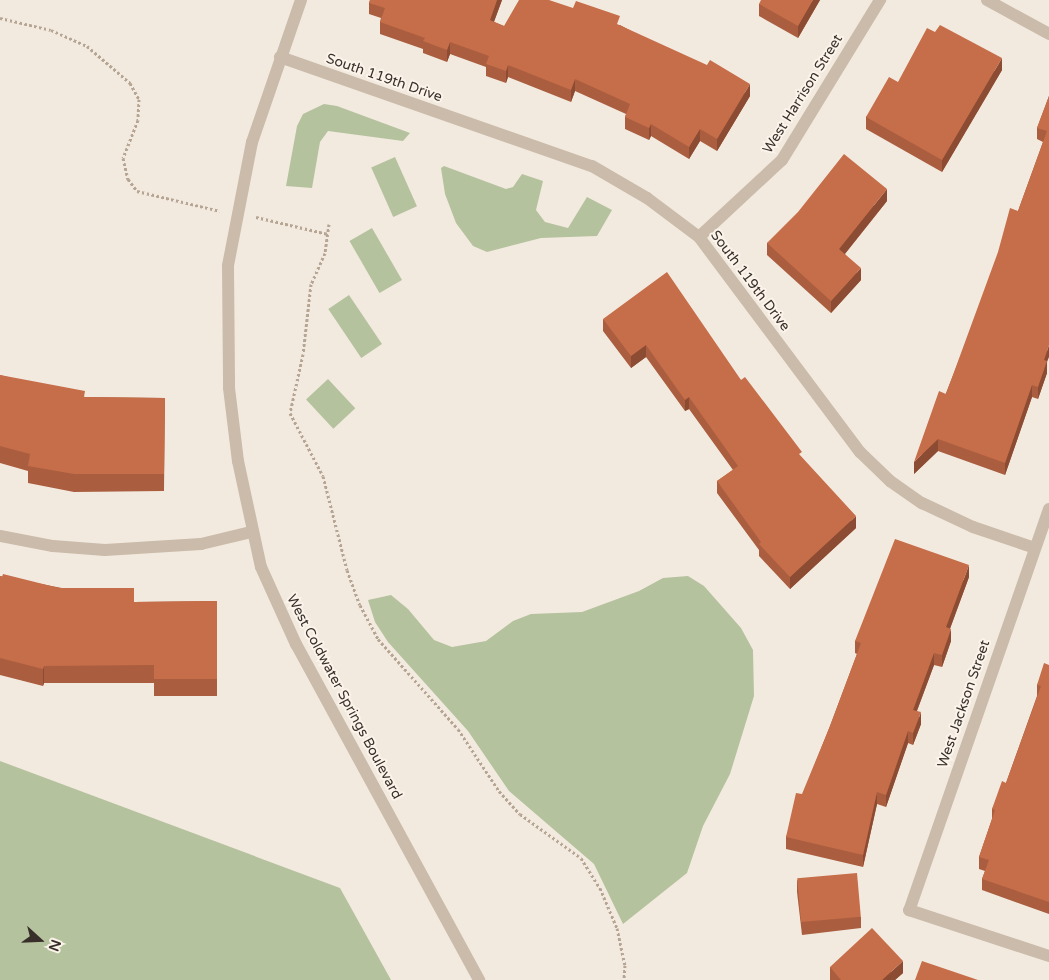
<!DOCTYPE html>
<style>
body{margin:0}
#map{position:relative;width:1049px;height:980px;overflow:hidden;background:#f3eadf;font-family:"Varela Round",sans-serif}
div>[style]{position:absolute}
.green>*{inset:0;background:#b5c29e;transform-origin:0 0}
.path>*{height:3px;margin-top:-1.5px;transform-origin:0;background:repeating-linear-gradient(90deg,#b7a594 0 2.5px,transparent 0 5px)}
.minor>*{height:12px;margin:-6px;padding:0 6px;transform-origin:6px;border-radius:6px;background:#cbbbaa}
.tertiary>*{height:12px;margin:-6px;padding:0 6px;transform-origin:6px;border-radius:6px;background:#cbbbaa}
.wall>*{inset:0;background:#aa5e3f}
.shaded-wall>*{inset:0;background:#8b4c33}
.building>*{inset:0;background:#c66d49;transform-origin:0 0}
span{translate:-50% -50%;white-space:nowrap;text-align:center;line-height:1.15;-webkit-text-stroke:4px #faf4eb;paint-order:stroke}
.street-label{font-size:14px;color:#392f2a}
.north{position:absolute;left:15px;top:915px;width:50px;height:50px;-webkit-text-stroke:4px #faf4eb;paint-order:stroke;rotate:110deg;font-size:14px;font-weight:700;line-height:20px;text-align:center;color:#392f2a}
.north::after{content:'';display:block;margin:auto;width:18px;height:22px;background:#392f2a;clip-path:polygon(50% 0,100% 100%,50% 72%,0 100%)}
</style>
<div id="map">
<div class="green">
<i style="clip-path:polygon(324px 104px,337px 106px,410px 133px,403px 141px,328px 131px,320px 142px,312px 188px,286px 186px,297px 126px,303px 114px)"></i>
<i style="left:395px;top:157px;width:54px;height:26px;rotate:66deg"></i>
<i style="clip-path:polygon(444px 166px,506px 189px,513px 187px,522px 174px,543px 181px,536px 210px,545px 222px,568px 228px,587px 197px,612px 210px,597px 236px,541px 238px,487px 252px,473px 246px,456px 223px,445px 194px,441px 168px)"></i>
<i style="left:372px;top:228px;width:60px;height:26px;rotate:60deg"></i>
<i style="left:349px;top:295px;width:59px;height:25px;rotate:56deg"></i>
<i style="left:328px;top:379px;width:40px;height:30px;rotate:47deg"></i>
<i style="clip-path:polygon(688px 576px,704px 586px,741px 628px,753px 650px,754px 696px,730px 774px,703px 826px,687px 873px,623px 924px,594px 864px,509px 791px,468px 731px,388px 642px,375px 622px,368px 600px,391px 595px,408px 609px,434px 640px,452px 647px,486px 641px,513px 621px,531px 614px,582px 612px,639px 591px,663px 578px)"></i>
<i style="clip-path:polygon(0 761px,340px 888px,391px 980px,0 980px)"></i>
</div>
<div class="path">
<i style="left:0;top:18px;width:52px;rotate:13.2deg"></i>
<i style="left:51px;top:30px;width:39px;rotate:24deg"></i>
<i style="left:87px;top:46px;width:57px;rotate:40.7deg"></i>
<i style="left:130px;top:83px;width:18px;rotate:61deg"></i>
<i style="left:139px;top:99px;width:21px;rotate:93deg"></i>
<i style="left:138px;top:120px;width:41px;rotate:111.5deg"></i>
<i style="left:123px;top:158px;width:22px;rotate:77deg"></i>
<i style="left:128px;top:179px;width:15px;rotate:53deg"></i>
<i style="left:137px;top:191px;width:85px;rotate:13.5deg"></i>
<i style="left:256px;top:217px;width:74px;rotate:13.3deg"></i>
<i style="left:329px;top:224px;width:29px;rotate:98deg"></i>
<i style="left:325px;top:253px;width:34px;rotate:114deg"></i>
<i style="left:311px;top:284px;width:70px;rotate:96.5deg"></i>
<i style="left:303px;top:354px;width:60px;rotate:102.4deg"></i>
<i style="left:290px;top:413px;width:71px;rotate:62.4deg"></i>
<i style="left:323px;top:476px;width:97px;rotate:75.7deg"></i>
<i style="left:347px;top:570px;width:37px;rotate:70deg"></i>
<i style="left:360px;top:605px;width:38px;rotate:62deg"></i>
<i style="left:378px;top:639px;width:120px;rotate:48.4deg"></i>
<i style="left:458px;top:729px;width:74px;rotate:56.5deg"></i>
<i style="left:499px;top:791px;width:31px;rotate:48deg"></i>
<i style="left:520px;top:814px;width:75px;rotate:35.8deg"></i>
<i style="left:581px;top:858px;width:36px;rotate:58deg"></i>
<i style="left:600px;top:888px;width:43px;rotate:67deg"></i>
<i style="left:617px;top:928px;width:38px;rotate:78deg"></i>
<i style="left:625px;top:965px;width:15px;rotate:94deg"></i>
</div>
<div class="minor">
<i style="left:987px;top:0;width:71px;rotate:28.7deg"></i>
<i style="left:280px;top:57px;width:330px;rotate:19.3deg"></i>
<i style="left:592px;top:166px;width:64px;rotate:30.2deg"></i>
<i style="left:647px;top:198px;width:65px;rotate:36.9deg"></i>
<i style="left:699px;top:237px;width:269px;rotate:53.2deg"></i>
<i style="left:860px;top:452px;width:42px;rotate:44deg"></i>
<i style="left:890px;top:481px;width:39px;rotate:35deg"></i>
<i style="left:922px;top:503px;width:56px;rotate:25.2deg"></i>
<i style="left:973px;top:527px;width:65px;rotate:18.7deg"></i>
<i style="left:699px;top:237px;width:113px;rotate:-42.9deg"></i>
<i style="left:782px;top:160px;width:188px;rotate:-58.5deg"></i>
<i style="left:1049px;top:509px;width:425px;rotate:109.2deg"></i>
<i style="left:909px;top:910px;width:147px;rotate:18.2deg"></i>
<i style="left:0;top:536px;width:54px;rotate:10.7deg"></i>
<i style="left:53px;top:546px;width:52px;rotate:4.4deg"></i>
<i style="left:105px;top:550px;width:96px;rotate:-3.6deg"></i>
<i style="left:201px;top:544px;width:51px;rotate:-13.5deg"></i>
</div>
<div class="tertiary">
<i style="left:301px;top:0;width:150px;rotate:109deg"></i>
<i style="left:252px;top:142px;width:126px;rotate:101deg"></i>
<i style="left:228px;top:266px;width:122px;rotate:89.5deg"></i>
<i style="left:229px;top:388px;width:74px;rotate:83deg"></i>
<i style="left:238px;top:461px;width:108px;rotate:77.8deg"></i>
<i style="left:261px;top:567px;width:85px;rotate:65.6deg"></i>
<i style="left:296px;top:644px;width:383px;rotate:61.4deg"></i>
</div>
<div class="wall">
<i style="clip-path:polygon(370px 0,502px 0,494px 22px,504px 26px,620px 25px,750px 96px,717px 151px,700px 141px,689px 159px,651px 136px,649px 140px,625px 129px,625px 117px,626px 114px,575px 91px,571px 102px,508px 77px,506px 83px,486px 76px,486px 67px,450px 54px,447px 62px,423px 53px,423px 49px,380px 34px,380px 22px,381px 18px,369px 14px,369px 3px)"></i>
<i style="clip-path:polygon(820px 0,798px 38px,759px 16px,759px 4px)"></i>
<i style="clip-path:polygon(1002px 70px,942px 172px,866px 129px,866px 117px,898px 82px)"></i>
<i style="clip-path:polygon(1049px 96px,1047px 373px,1038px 399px,1032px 397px,1005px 475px,938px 451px,914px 474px,1018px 211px,1043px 142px,1037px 139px,1037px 128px)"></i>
<i style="clip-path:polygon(887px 201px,845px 254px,861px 280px,831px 313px,767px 255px,767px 243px)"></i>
<i style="clip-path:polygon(603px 319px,741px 380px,856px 528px,790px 589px,759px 556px,759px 550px,717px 493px,717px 481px,733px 470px,689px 409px,685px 411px,646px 357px,631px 368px,603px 331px)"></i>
<i style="clip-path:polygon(0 375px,85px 397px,165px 398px,164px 491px,74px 492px,28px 483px,28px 471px,0 463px)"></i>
<i style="clip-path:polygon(0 576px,134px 602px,217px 601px,217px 696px,154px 696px,154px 683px,44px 683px,43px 686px,0 675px)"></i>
<i style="clip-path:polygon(969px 577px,950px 629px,951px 641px,942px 667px,934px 665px,917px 711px,921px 724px,913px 745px,908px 743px,886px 807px,877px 804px,863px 867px,786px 849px,786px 837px,830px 726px,857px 654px,855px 653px,855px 641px)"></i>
<i style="clip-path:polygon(1049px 665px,1049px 914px,982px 890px,982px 879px,985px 871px,979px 869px,979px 857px,992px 819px,992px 809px,1006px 783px,1037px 696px,1037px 685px)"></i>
<i style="clip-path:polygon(797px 880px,861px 917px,861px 928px,802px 935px,797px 892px)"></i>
<i style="clip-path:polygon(830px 967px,903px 973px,895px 980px,830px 980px)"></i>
</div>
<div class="shaded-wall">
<i style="clip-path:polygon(497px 0,502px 0,490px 32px,490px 20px)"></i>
<i style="clip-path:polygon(813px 0,820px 0,798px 38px,798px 26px)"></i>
<i style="clip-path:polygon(450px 42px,450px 54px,447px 62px,447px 50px)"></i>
<i style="clip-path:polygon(1002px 58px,1002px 70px,942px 172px,942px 160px)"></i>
<i style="clip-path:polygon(508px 65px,508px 77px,506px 83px,506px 71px)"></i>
<i style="clip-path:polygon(575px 79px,575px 91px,571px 102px,571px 90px)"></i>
<i style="clip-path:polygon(750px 84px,750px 96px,717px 151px,717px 139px)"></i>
<i style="clip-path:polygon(651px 124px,651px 136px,649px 140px,649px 128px)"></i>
<i style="clip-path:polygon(700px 129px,700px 141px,689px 159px,689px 147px)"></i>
<i style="clip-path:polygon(887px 189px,887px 201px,839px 261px,839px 249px)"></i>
<i style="clip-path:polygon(861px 268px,861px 280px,831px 313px,831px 301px)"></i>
<i style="clip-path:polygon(646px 345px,646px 357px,631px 368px,631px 356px)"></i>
<i style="clip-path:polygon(1049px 345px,1049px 357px,1047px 362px,1047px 373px,1038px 399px,1038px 387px,1044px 360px)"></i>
<i style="clip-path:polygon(1032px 385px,1032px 397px,1005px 475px,1005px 463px)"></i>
<i style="clip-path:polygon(689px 397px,689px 409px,685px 411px,685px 400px)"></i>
<i style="clip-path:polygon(938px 439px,938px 451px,914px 474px,914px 462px)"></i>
<i style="clip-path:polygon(856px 516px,856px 528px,790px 589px,790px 577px)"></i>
<i style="clip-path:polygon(969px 565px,969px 577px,946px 639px,946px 627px)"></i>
<i style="clip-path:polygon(951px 629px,951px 641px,942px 667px,942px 655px)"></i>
<i style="clip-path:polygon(934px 653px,934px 665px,913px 721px,913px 710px)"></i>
<i style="clip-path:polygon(44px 666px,44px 683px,43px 686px,43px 669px)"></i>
<i style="clip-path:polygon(921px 712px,921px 724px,913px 745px,913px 733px)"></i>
<i style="clip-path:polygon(908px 731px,908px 743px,886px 807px,886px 795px)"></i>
<i style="clip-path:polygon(877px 792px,877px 804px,863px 867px,863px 855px)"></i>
<i style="clip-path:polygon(903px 961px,903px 973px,895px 980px,882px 980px)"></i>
</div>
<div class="building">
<i style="clip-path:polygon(370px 0,497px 0,490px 20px,504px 26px,519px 0,549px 0,573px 8px,576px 1px,620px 16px,617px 24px,707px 65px,710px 60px,750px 84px,717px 139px,700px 129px,689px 147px,651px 124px,649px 128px,625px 117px,630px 104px,575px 79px,571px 90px,508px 65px,506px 71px,486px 64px,489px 56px,450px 42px,447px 50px,423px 41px,425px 38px,380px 22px,385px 8px,369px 3px)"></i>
<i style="clip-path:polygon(761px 0,813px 0,798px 26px,759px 4px)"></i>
<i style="clip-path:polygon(940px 25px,1002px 58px,942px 160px,866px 117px,889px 77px,898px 82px,927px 28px,935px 32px)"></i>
<i style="clip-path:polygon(1049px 96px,1049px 345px,1044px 360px,1047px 361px,1038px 387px,1032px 385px,1005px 463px,938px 439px,914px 462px,939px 391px,946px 394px,998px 252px,1010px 208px,1018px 211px,1047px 131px,1037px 128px)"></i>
<i style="clip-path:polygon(844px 154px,887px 189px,839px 249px,861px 268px,831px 301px,767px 243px,798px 212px)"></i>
<i style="clip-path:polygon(667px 272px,741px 380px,745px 377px,802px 452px,799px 454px,856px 516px,790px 577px,759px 544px,761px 542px,717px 481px,738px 466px,689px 397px,685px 400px,646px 345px,631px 356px,603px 319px)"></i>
<i style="clip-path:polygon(0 375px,85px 391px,84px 397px,165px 398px,164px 474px,74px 474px,28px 466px,30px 454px,0 446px)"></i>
<i style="clip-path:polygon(895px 539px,969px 565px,946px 627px,951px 629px,942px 655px,934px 653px,913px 710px,921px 712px,913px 733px,908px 731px,886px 795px,877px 792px,863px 855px,786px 837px,796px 793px,802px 794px,830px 726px,861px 643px,855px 641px)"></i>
<i style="clip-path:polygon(3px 574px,59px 588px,134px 588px,134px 602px,217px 601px,217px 679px,154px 679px,154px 665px,44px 666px,43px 669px,0 658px,0 576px,2px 577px)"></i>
<i style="clip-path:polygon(1044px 663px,1049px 665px,1049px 902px,982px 879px,989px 860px,979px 857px,995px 810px,992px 809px,1002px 781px,1006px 783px,1041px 686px,1037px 685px)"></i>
<i style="left:857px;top:873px;width:44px;height:60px;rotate:85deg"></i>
<i style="clip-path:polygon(872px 928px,903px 961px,882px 980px,841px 980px,830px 967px)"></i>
<i style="clip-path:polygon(922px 961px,978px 980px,915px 980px)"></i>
</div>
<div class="street-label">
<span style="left:384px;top:78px;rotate:19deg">South 119th Drive</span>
<span style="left:803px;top:94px;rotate:-58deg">West Harrison Street</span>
<span style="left:750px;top:281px;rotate:53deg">South 119th Drive</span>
<span style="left:344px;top:697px;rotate:62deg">West Coldwater Springs Boulevard</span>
<span style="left:964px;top:704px;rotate:-71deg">West Jackson Street</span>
</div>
<div class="north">N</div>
</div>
